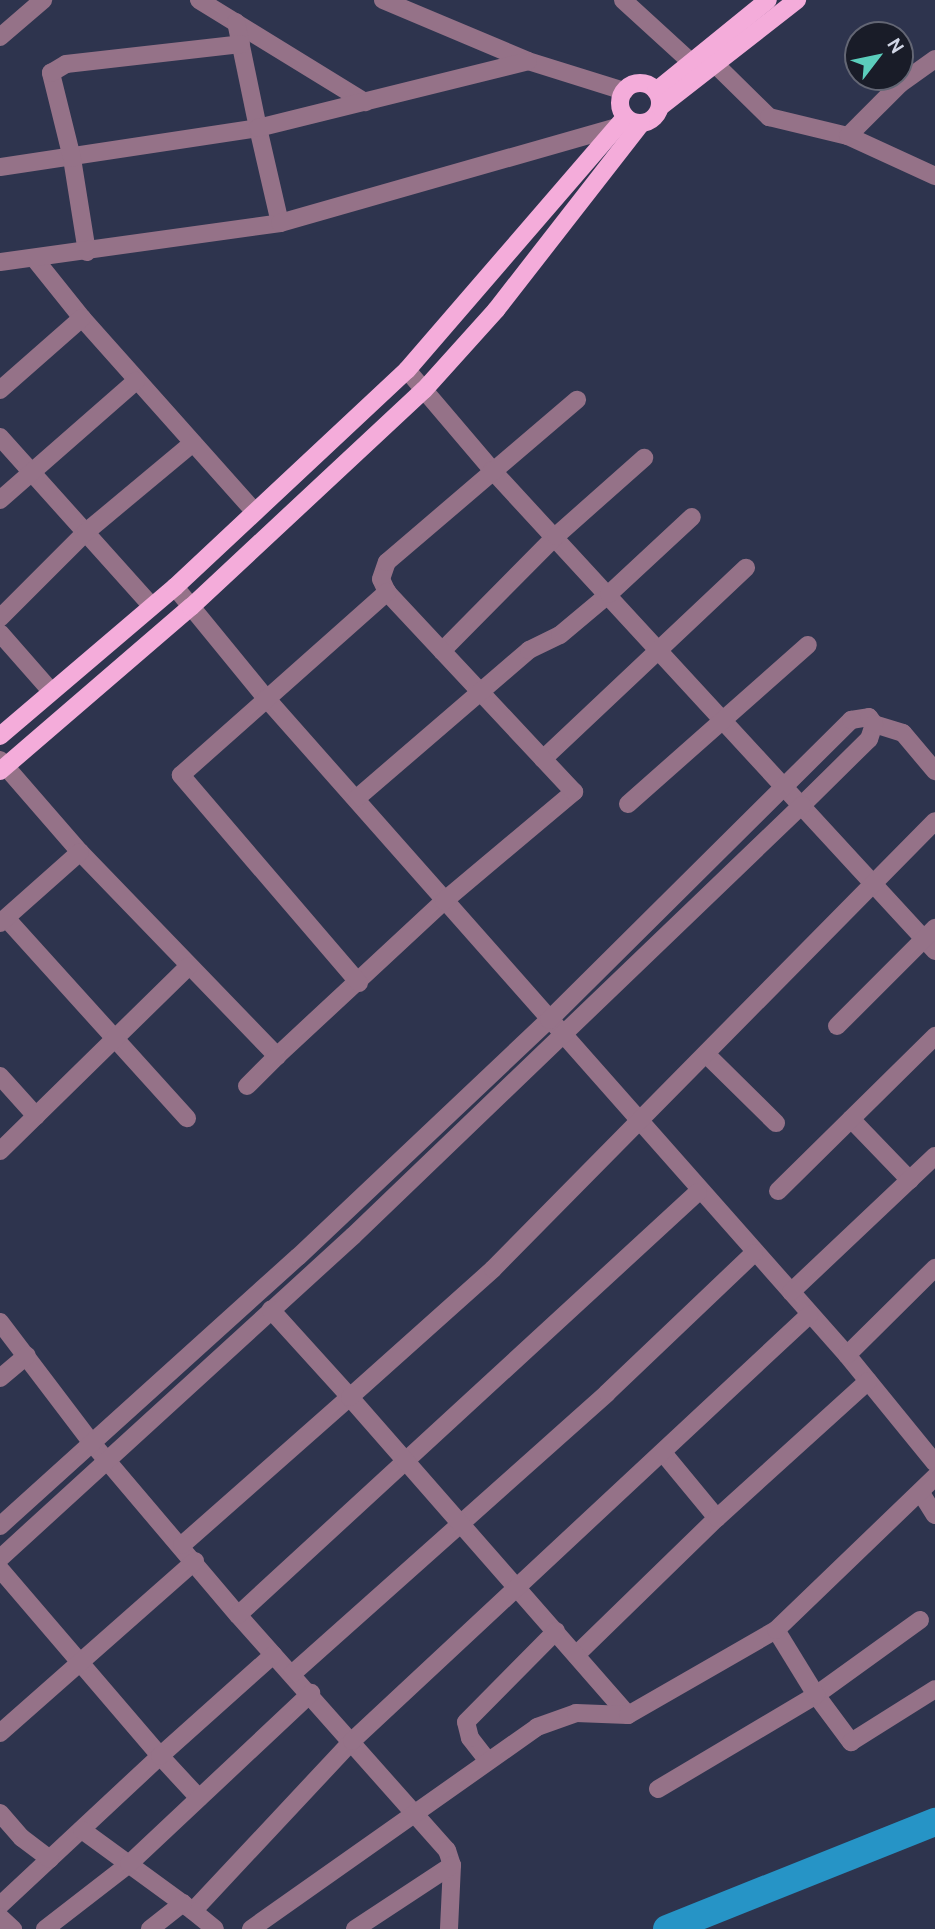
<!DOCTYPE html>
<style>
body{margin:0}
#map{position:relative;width:935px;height:1929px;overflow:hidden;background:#2e344e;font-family:Cabin,sans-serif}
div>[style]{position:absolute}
.river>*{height:28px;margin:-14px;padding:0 14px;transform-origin:14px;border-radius:14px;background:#2694c6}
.minor>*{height:18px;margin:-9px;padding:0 9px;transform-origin:9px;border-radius:9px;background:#957288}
.major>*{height:18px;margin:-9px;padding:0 9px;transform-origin:9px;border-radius:9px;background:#f4acda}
.major>.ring{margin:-9px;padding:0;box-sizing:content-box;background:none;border:18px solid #f4acda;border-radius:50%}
span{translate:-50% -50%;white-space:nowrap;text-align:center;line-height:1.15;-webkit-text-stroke:7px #191c28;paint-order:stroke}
.north{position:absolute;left:844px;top:21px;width:70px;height:70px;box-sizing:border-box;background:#191c28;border:2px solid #636674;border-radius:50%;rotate:58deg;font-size:19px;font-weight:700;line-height:28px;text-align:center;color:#d1d6e6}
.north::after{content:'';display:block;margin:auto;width:24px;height:32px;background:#5bcebc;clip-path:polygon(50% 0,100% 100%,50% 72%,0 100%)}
</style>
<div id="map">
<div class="river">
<i style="left:667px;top:1929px;width:289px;rotate:-21.8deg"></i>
</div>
<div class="minor">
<i style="left:199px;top:0;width:195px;rotate:31.6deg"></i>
<i style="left:383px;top:0;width:157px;rotate:22.8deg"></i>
<i style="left:528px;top:61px;width:101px;rotate:17.4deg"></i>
<i style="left:623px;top:0;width:92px;rotate:42.4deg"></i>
<i style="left:0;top:37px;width:57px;rotate:-40.7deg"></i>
<i style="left:715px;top:64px;width:76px;rotate:44.5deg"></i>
<i style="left:769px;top:117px;width:81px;rotate:13.5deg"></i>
<i style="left:848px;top:136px;width:96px;rotate:24.7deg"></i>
<i style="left:848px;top:136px;width:74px;rotate:-45deg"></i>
<i style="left:900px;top:84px;width:43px;rotate:-35.5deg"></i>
<i style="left:0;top:167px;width:261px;rotate:-8.6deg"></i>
<i style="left:258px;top:128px;width:108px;rotate:-101.7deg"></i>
<i style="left:280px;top:223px;width:98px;rotate:-103deg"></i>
<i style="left:258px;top:128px;width:278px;rotate:-13.9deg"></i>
<i style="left:87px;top:252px;width:95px;rotate:-99.1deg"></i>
<i style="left:72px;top:158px;width:88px;rotate:-103.9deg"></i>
<i style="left:51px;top:73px;width:17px;rotate:-31deg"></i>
<i style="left:66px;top:64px;width:176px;rotate:-6.5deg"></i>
<i style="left:34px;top:258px;width:77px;rotate:51.3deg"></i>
<i style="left:82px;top:318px;width:260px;rotate:48.3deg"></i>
<i style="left:0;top:262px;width:283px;rotate:-7.9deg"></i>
<i style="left:280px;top:223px;width:349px;rotate:-15.9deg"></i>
<i style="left:407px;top:370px;width:131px;rotate:49.6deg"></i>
<i style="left:492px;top:470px;width:654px;rotate:47.35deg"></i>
<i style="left:0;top:390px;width:109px;rotate:-41.3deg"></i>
<i style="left:0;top:437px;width:226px;rotate:48.1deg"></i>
<i style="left:0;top:500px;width:181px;rotate:-41.2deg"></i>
<i style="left:175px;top:587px;width:144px;rotate:50.7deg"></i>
<i style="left:266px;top:698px;width:877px;rotate:48.51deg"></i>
<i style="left:847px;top:1355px;width:139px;rotate:50.8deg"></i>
<i style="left:0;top:618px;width:122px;rotate:-45deg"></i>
<i style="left:86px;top:532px;width:139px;rotate:-39.8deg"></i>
<i style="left:0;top:633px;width:77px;rotate:48.7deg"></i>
<i style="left:442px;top:651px;width:162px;rotate:-45.3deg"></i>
<i style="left:556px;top:536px;width:118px;rotate:-41.6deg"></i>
<i style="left:874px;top:724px;width:30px;rotate:17deg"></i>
<i style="left:903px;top:733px;width:50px;rotate:49.9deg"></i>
<i style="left:543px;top:759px;width:279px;rotate:-43.3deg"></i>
<i style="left:0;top:760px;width:122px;rotate:49deg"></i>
<i style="left:80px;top:852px;width:284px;rotate:46deg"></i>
<i style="left:277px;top:1056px;width:228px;rotate:-42.9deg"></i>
<i style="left:444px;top:901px;width:170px;rotate:-40deg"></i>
<i style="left:574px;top:792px;width:274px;rotate:-133.1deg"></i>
<i style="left:387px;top:592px;width:14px;rotate:-115deg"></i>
<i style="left:381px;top:579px;width:18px;rotate:-71deg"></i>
<i style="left:387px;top:562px;width:250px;rotate:-40.5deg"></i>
<i style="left:357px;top:798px;width:227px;rotate:-40.7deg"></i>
<i style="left:529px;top:650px;width:34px;rotate:-26deg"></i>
<i style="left:560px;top:635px;width:64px;rotate:-39.9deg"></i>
<i style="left:609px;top:594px;width:113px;rotate:-42.9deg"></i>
<i style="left:628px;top:804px;width:240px;rotate:-41.5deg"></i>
<i style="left:6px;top:918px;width:270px;rotate:47.9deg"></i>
<i style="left:0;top:923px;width:107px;rotate:-41.6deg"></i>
<i style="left:359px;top:983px;width:274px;rotate:-130.6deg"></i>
<i style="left:181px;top:775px;width:276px;rotate:-41.6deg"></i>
<i style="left:837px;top:1026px;width:139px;rotate:-45deg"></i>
<i style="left:707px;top:1055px;width:97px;rotate:44.6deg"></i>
<i style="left:0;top:1076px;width:54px;rotate:48deg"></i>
<i style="left:247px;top:1086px;width:42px;rotate:-45deg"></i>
<i style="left:851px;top:1119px;width:85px;rotate:46deg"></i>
<i style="left:0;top:1151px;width:264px;rotate:-44.4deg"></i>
<i style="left:778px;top:1191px;width:221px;rotate:-44.6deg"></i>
<i style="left:791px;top:1292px;width:198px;rotate:-43.4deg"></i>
<i style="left:0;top:1322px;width:152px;rotate:52.8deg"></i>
<i style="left:92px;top:1443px;width:226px;rotate:49.7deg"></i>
<i style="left:238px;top:1615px;width:314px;rotate:48.4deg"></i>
<i style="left:447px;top:1850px;width:16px;rotate:72deg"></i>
<i style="left:452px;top:1865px;width:64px;rotate:92.7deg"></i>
<i style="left:847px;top:1355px;width:124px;rotate:-44.7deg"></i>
<i style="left:0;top:1378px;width:35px;rotate:-40deg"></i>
<i style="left:664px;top:1454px;width:83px;rotate:50.4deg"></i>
<i style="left:921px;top:1493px;width:26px;rotate:58deg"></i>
<i style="left:0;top:1526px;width:401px;rotate:-42.1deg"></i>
<i style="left:298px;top:1257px;width:345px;rotate:-43.4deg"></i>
<i style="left:549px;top:1020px;width:426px;rotate:-44.8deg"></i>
<i style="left:851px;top:720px;width:18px;rotate:-9deg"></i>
<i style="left:869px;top:717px;width:9px;rotate:54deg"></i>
<i style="left:874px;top:724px;width:16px;rotate:108deg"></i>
<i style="left:869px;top:739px;width:94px;rotate:135.4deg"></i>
<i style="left:802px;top:805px;width:622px;rotate:136.17deg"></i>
<i style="left:353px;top:1236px;width:478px;rotate:137.6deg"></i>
<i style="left:182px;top:1545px;width:224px;rotate:-41.4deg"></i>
<i style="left:350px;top:1397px;width:118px;rotate:-132.2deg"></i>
<i style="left:0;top:1569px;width:246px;rotate:49.4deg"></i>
<i style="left:160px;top:1756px;width:219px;rotate:137deg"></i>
<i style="left:238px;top:1615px;width:625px;rotate:-42.6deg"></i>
<i style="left:920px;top:1620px;width:128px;rotate:144.2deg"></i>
<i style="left:816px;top:1695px;width:59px;rotate:53.3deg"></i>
<i style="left:851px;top:1742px;width:99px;rotate:-32.2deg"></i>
<i style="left:576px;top:1655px;width:197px;rotate:-44.2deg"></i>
<i style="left:717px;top:1518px;width:204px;rotate:-42.2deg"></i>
<i style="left:292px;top:1674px;width:422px;rotate:-41.7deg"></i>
<i style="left:607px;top:1393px;width:203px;rotate:-43.6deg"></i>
<i style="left:628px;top:1715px;width:422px;rotate:-131.2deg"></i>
<i style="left:350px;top:1397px;width:192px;rotate:-41.8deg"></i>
<i style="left:493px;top:1269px;width:629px;rotate:-45.39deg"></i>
<i style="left:0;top:1733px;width:260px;rotate:-41.4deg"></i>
<i style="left:488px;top:1761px;width:29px;rotate:-128deg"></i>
<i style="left:470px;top:1738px;width:16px;rotate:-104deg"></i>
<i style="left:466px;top:1722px;width:128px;rotate:-45.3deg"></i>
<i style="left:658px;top:1789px;width:184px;rotate:-30.7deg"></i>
<i style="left:816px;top:1695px;width:76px;rotate:-121.6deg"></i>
<i style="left:199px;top:1798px;width:57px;rotate:-132.9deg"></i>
<i style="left:160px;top:1756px;width:152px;rotate:-41.8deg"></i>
<i style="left:0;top:1813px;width:33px;rotate:49deg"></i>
<i style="left:22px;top:1838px;width:35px;rotate:37deg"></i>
<i style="left:82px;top:1830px;width:137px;rotate:36.1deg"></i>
<i style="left:193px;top:1911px;width:233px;rotate:-46.9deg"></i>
<i style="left:352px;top:1741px;width:625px;rotate:-42.99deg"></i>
<i style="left:193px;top:1911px;width:28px;rotate:39deg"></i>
<i style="left:0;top:1917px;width:18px;rotate:43deg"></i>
<i style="left:45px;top:1929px;width:106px;rotate:-37.7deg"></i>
<i style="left:129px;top:1864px;width:250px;rotate:-43.2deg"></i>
<i style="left:150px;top:1929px;width:42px;rotate:-38.2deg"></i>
<i style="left:251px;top:1929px;width:350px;rotate:-35.2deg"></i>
<i style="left:537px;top:1727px;width:41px;rotate:-19.7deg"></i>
<i style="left:576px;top:1713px;width:52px;rotate:2.2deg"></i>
<i style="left:628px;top:1715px;width:171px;rotate:-29.9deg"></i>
<i style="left:776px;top:1630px;width:221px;rotate:-43.9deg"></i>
<i style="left:355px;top:1929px;width:116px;rotate:-33.4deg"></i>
</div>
<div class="major">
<i class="ring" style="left:620px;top:83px;width:22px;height:22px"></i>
<i style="left:656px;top:91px;width:144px;rotate:-39.1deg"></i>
<i style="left:660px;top:107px;width:174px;rotate:-38deg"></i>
<i style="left:0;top:736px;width:230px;rotate:-40.4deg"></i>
<i style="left:175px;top:587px;width:318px;rotate:-43.1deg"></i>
<i style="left:407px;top:370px;width:334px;rotate:-49.2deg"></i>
<i style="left:0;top:771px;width:252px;rotate:-40.7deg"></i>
<i style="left:191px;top:607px;width:318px;rotate:-43deg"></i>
<i style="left:424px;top:390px;width:108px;rotate:-48deg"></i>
<i style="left:496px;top:310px;width:236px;rotate:-52.1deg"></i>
</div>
<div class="north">N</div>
</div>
